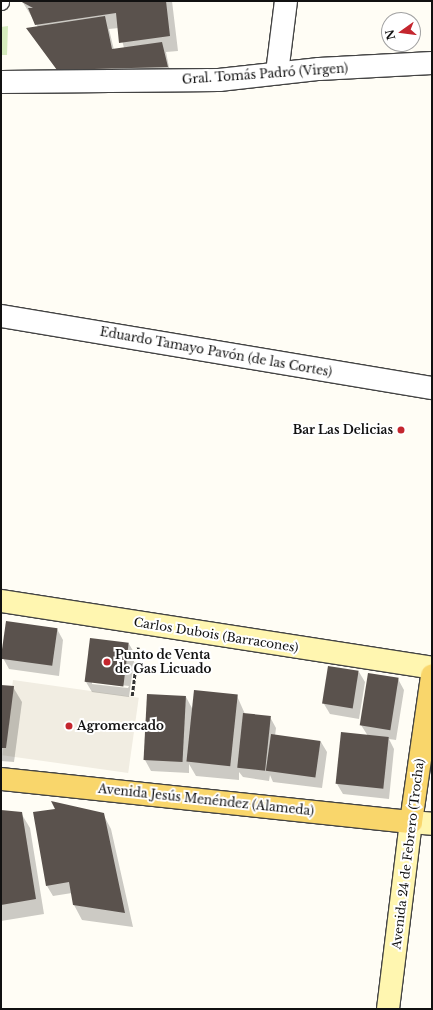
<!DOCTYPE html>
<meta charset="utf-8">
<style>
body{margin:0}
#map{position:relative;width:433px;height:1010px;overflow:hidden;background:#fffdf5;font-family:"Libre Baskerville",serif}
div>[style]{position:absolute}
.green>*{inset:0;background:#d5ebbd}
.plaza>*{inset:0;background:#f1ede2;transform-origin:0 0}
.shadow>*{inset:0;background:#0003}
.building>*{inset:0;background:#5a524d;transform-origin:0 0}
.path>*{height:2.5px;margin-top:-1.25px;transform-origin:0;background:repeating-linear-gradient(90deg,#333 0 4px,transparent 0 6px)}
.roads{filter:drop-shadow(1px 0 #444) drop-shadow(-1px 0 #444) drop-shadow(0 1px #444) drop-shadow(0 -1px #444)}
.lane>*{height:15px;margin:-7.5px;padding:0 7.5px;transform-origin:7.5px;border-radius:7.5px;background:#fff}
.street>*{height:22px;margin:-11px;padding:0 11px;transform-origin:11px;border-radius:11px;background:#fff}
.secondary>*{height:22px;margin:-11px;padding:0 11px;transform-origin:11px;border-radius:11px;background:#fff6b0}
.primary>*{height:22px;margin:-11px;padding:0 11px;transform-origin:11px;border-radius:11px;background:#f9d66b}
.dots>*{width:11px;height:11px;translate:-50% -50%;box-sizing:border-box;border:2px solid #fff;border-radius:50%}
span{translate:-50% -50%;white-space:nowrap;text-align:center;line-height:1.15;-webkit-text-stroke:4px #fff;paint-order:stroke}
.street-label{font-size:12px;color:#111}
.poi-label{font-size:12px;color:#111;font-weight:700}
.right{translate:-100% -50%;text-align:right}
.left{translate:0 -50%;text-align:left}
.frame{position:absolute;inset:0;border:2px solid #111;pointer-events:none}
.north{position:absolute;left:381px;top:12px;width:40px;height:40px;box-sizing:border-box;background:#fff;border:1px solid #a0a0a0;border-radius:50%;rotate:256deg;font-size:11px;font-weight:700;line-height:16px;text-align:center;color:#111}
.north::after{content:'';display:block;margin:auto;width:14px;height:18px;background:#c4262e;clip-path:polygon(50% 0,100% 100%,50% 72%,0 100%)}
</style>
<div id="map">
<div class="green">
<i style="clip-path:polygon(8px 26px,7px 55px,1px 55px,1px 27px)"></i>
</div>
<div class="plaza">
<i style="left:13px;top:680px;width:127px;height:76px;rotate:8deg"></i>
</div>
<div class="shadow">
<i style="clip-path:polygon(evenodd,22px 1px,172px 1px,178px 51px,166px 52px,170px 72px,61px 75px,31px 34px,38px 27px,22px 1px,119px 28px,124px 48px,114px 50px,109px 29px,119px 28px)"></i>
<i style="clip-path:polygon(57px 629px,63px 640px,59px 676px,9px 669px,3px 658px)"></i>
<i style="clip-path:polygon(evenodd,129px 644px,135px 654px,129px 697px,92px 692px,86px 682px,129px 644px,92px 682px,129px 686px,128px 688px,92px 684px,92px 682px)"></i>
<i style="clip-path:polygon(359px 672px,365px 682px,359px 719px,330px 714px,324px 704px)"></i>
<i style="clip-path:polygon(398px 679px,404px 690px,396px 740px,389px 739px,394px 749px,389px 799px,343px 794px,337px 784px,368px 736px,361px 725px)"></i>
<i style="clip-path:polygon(1px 686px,13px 687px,22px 702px,14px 762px,1px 761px)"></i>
<i style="clip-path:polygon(148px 695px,186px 697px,193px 710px,237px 696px,245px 714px,270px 717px,276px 728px,275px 736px,321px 742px,327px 752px,322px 788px,273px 782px,270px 775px,269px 781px,243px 777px,239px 772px,239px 780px,196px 776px,189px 764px,189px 773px,151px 771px,145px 760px)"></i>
<i style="clip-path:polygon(1px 811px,21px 813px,30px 828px,44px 914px,1px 921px)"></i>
<i style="clip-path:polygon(103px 814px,111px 829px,133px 927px,82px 920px,74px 905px,72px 893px,53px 896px,47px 886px)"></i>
</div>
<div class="building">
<i style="clip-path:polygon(20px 1px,166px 1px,170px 36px,119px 43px,116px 13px,35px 25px,28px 8px,33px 8px)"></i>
<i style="clip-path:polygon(105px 16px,112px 49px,162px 42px,168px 67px,57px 70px,26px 28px)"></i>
<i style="left:6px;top:621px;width:52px;height:38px;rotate:8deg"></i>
<i style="left:90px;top:638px;width:39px;height:44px;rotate:7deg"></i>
<i style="left:328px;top:666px;width:31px;height:38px;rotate:9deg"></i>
<i style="left:368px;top:673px;width:31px;height:53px;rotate:9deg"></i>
<i style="clip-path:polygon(1px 685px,14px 686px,6px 748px,1px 748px)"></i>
<i style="left:194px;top:690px;width:44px;height:72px;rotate:6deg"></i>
<i style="left:147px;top:694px;width:39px;height:66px;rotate:3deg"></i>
<i style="left:243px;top:713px;width:28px;height:55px;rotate:6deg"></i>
<i style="left:341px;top:732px;width:48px;height:52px;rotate:6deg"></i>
<i style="left:271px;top:734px;width:50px;height:37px;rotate:8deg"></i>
<i style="clip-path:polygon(51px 801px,104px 813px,125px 913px,73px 905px,69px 882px,46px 886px,33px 812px,55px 809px)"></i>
<i style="clip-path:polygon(1px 810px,22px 812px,36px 899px,1px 905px)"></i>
</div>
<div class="path">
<i style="left:132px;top:696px;width:49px;rotate:-83deg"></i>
</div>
<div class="roads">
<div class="lane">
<i style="left:1px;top:1px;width:1px;rotate:90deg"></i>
</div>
<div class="street">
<i style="left:277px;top:73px;width:73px;rotate:-82.9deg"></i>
<i style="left:1px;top:82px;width:218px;rotate:-0.5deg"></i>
<i style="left:219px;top:80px;width:101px;rotate:-6.3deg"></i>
<i style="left:319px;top:69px;width:113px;rotate:-3deg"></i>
<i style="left:1px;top:316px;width:437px;rotate:9.5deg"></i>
</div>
<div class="secondary">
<i style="left:1px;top:601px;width:436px;rotate:8.8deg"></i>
<i style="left:388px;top:1009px;width:188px;rotate:-83deg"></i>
<i style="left:411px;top:822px;width:21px;rotate:5deg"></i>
</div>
<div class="primary">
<i style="left:1px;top:779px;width:412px;rotate:6deg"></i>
<i style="left:411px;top:822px;width:148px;rotate:-81.8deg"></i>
</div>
</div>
<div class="dots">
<i style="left:401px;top:430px;background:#c4262e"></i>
<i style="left:107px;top:662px;background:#c4262e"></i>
<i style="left:69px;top:726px;background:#c4262e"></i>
</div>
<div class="street-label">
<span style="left:265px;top:74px;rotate:-4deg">Gral. Tomás Padró (Virgen)</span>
<span style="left:216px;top:352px;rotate:10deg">Eduardo Tamayo Pavón (de las Cortes)</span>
<span style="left:216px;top:635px;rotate:9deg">Carlos Dubois (Barracones)</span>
<span style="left:206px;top:800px;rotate:6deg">Avenida Jesús Menéndez (Alameda)</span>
<span style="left:408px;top:854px;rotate:-83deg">Avenida 24 de Febrero (Trocha)</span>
</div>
<div class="poi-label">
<span class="right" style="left:393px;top:430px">Bar Las Delicias</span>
<span class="left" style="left:115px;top:662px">Punto de Venta<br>de Gas Licuado</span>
<span class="left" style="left:77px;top:726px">Agromercado</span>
</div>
<div class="frame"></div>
<div class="north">N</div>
</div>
